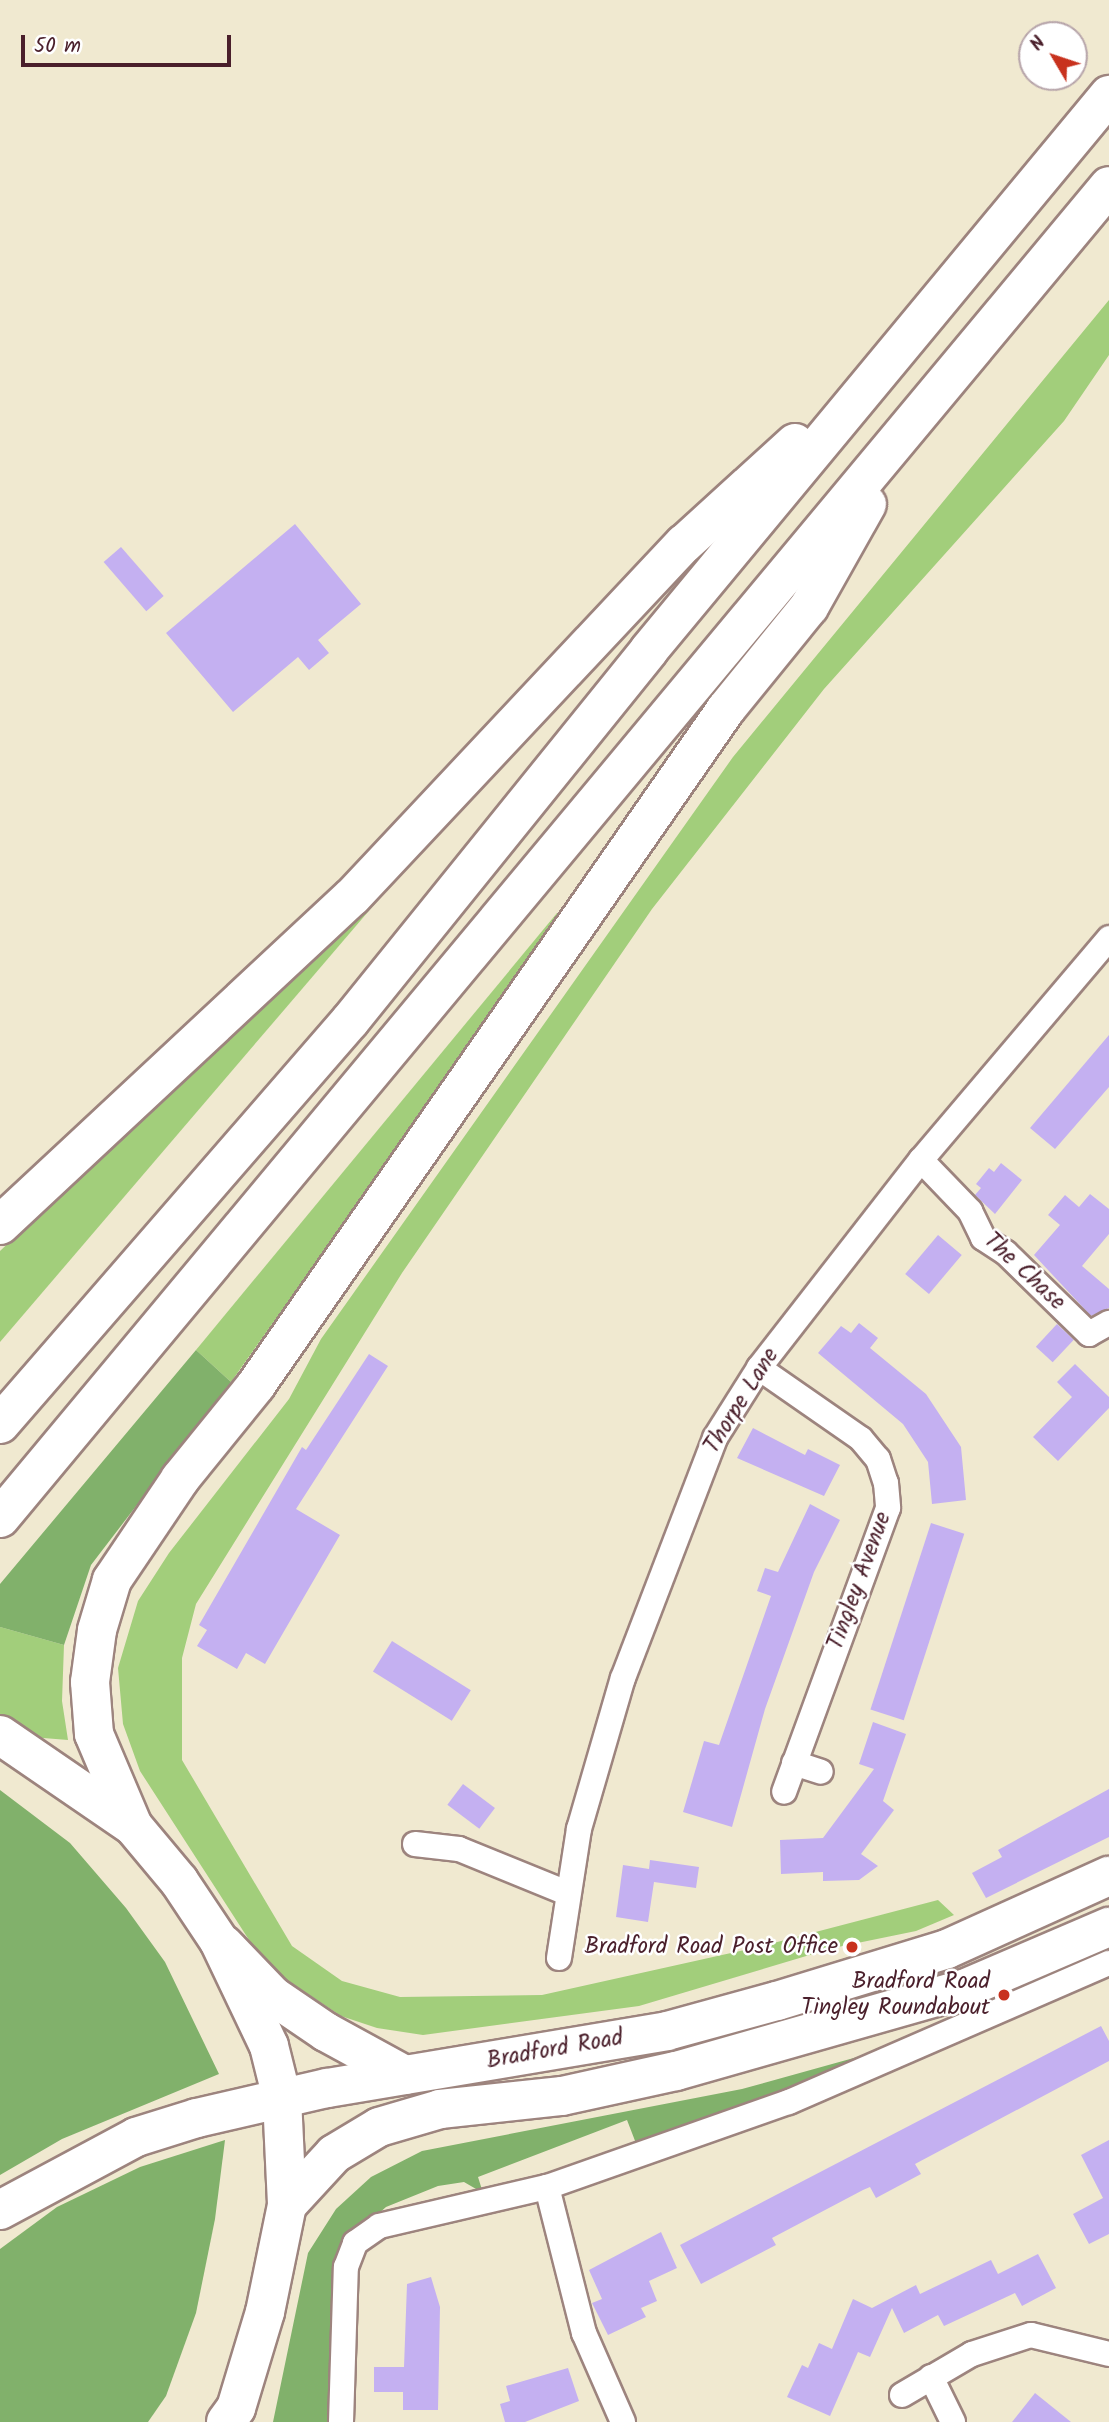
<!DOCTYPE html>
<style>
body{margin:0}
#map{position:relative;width:1109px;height:2422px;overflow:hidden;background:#f0e9d0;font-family:Kalam,sans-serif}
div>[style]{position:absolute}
.green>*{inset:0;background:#a2ce7b}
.forest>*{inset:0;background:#81b16b}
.building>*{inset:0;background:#c4b0f1;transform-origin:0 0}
.roads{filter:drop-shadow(2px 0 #9d847e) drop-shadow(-2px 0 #9d847e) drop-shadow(0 2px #9d847e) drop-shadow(0 -2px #9d847e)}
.minor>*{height:24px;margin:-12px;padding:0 12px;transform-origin:12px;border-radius:12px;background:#fff}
.primary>*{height:38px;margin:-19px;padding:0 19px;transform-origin:19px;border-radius:19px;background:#fff}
.trunk>*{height:38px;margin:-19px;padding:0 19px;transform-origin:19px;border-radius:19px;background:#fff}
.motorway>*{height:38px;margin:-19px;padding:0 19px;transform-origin:19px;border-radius:19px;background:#fff}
.dots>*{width:19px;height:19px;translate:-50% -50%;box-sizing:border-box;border:4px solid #fff;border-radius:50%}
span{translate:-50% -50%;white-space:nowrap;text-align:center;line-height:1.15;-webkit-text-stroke:5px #fff;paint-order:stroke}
.street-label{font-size:23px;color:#4a1f2b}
.poi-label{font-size:23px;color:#4a1f2b}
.right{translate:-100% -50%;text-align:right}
.north{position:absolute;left:1018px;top:21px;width:70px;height:70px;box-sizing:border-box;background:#fff;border:2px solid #b7a5aa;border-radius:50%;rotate:309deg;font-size:19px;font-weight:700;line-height:28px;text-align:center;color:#4a1f2b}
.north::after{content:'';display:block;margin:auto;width:24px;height:32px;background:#c8321e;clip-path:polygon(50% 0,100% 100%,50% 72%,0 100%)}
.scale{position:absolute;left:21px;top:35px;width:210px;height:32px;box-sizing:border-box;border:4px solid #4a1f2b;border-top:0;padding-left:9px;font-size:21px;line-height:24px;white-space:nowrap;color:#4a1f2b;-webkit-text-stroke:5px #fff;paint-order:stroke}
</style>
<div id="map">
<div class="green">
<i style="clip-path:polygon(1109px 300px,1109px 355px,1064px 421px,824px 689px,652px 909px,402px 1273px,196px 1604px,182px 1658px,182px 1760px,292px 1946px,342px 1981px,400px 1997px,542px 1995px,758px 1947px,938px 1900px,954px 1915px,916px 1931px,833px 1948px,639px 2006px,423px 2035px,377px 2028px,341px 2016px,287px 1980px,251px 1943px,140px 1771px,123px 1724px,118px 1668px,138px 1601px,169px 1553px,289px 1399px,321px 1339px,733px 757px)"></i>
<i style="clip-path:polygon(376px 897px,379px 899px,0 1342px,0 1251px)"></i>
<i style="clip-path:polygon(557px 913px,561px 917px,231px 1382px,196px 1350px)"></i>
<i style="clip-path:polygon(0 1627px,64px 1645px,62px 1701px,68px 1740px,31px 1737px,0 1718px)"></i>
</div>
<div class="forest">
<i style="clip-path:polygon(196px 1350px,231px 1382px,91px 1565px,64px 1645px,0 1627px,0 1584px)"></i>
<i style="clip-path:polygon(0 1790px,70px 1843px,126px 1908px,165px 1962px,219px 2074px,62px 2139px,0 2175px)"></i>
<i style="clip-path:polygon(886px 2049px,637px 2146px,627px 2120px,478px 2177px,483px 2193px,464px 2182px,438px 2186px,386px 2207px,360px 2230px,329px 2422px,273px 2422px,308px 2253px,336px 2209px,371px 2177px,422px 2151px,742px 2089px)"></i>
<i style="clip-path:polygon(225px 2140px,215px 2219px,196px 2313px,166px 2396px,148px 2422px,0 2422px,0 2249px,57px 2207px,140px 2167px)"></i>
</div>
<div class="building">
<i style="clip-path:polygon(295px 524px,361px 604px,318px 640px,329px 653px,309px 670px,298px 657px,233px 712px,166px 633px)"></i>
<i style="left:121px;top:547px;width:65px;height:23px;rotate:49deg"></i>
<i style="clip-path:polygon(1109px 1035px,1109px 1087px,1055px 1149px,1030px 1128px)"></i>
<i style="clip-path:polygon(1001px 1163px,1022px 1180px,995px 1214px,975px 1195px,981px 1188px,976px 1184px,989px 1168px,994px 1172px)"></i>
<i style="clip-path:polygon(1090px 1194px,1109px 1209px,1109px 1234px,1082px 1266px,1109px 1289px,1109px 1308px,1091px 1316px,1034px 1255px,1060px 1225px,1048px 1215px,1065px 1195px,1079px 1207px)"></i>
<i style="left:938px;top:1235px;width:31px;height:51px;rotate:40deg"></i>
<i style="clip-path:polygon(859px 1323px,878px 1338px,870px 1348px,926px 1394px,961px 1447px,966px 1500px,932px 1504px,928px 1462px,903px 1424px,818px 1353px,841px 1326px,851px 1333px)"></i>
<i style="left:1057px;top:1324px;width:23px;height:31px;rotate:43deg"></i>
<i style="clip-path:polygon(369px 1354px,388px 1366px,296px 1509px,340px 1535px,265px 1664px,246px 1653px,237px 1669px,197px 1646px,207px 1630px,199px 1625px,302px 1447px,306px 1450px)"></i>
<i style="clip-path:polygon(1075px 1364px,1109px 1397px,1109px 1408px,1058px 1461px,1033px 1437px,1072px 1397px,1057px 1382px)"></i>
<i style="clip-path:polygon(753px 1428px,805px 1455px,808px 1449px,840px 1465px,824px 1496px,737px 1458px)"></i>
<i style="clip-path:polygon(810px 1504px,840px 1520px,814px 1572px,765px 1709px,732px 1827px,683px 1812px,704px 1741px,719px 1745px,771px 1596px,757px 1591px,765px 1568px,778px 1572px)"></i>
<i style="left:931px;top:1523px;width:35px;height:196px;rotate:18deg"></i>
<i style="left:392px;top:1641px;width:93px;height:36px;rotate:32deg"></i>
<i style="clip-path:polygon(873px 1722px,906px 1734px,883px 1801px,894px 1810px,861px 1854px,878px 1866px,859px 1880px,823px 1881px,823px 1872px,781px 1874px,780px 1840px,823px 1838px,874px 1769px,859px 1764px)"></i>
<i style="left:463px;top:1784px;width:40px;height:26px;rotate:37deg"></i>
<i style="clip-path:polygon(1109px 1789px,1109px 1837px,986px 1898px,972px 1873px,1002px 1857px,998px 1850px)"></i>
<i style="clip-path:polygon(650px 1860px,699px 1867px,696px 1888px,654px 1882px,648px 1922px,616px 1917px,623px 1865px,649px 1869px)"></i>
<i style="clip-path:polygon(1101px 2026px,1109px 2041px,1109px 2061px,915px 2164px,921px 2174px,876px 2198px,870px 2187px,863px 2190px,772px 2238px,776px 2245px,701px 2284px,680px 2245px)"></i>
<i style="clip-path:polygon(1109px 2140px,1109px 2234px,1089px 2244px,1073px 2214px,1103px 2198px,1081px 2155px)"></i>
<i style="clip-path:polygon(661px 2232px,677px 2268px,649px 2281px,657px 2301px,641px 2308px,646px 2317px,608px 2335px,592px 2303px,602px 2299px,589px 2270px)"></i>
<i style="clip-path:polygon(1038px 2254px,1056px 2288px,1022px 2306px,1015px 2293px,944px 2326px,938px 2315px,904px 2333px,892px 2308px,870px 2357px,858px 2352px,830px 2416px,787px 2397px,802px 2365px,808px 2368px,819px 2343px,832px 2349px,853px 2299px,872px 2308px,916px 2285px,920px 2294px,991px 2260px,998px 2274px)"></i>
<i style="clip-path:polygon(431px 2277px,440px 2307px,438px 2410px,403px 2410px,403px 2392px,374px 2392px,374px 2367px,404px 2367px,407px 2284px)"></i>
<i style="clip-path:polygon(568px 2368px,579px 2401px,525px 2422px,505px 2422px,500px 2404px,510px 2401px,506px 2386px)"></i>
<i style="clip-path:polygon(1035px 2393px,1071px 2422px,1012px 2422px)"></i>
</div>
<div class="roads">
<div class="minor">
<i style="left:921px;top:1160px;width:71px;rotate:46.1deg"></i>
<i style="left:970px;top:1211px;width:30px;rotate:64deg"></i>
<i style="left:983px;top:1238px;width:27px;rotate:33deg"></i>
<i style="left:1006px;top:1253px;width:116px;rotate:44.3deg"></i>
<i style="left:1089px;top:1334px;width:23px;rotate:-29deg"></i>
<i style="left:759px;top:1368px;width:124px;rotate:34.8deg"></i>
<i style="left:861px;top:1439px;width:26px;rotate:50deg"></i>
<i style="left:878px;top:1459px;width:25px;rotate:72deg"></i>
<i style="left:886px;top:1483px;width:25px;rotate:85deg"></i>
<i style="left:888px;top:1508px;width:302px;rotate:110.1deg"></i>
<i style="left:794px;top:1763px;width:28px;rotate:18deg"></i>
<i style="left:415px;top:1844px;width:44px;rotate:6.5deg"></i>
<i style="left:459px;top:1849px;width:117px;rotate:22.2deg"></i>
<i style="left:559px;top:1958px;width:131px;rotate:-81.2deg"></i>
<i style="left:579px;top:1829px;width:157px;rotate:-73.8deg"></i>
<i style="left:623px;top:1678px;width:257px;rotate:-69deg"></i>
<i style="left:715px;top:1438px;width:83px;rotate:-57.8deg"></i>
<i style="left:759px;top:1368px;width:264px;rotate:-52.1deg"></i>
<i style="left:921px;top:1160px;width:291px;rotate:-49.7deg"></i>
<i style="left:547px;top:2187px;width:151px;rotate:75.8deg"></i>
<i style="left:584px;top:2333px;width:97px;rotate:66.3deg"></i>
<i style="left:931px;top:2377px;width:50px;rotate:63.9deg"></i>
<i style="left:902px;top:2395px;width:81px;rotate:-30.4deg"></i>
<i style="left:972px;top:2354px;width:62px;rotate:-17.9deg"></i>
<i style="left:1031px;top:2335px;width:80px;rotate:13.7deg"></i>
<i style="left:341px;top:2422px;width:155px;rotate:-88.2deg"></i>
<i style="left:346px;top:2267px;width:26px;rotate:-69deg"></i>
<i style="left:355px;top:2243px;width:29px;rotate:-35deg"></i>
<i style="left:379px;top:2226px;width:172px;rotate:-13.1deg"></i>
<i style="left:547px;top:2187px;width:256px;rotate:-19.4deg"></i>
<i style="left:789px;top:2102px;width:349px;rotate:-23.5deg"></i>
</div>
<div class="primary">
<i style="left:224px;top:1945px;width:71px;rotate:46.1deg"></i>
<i style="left:273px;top:1996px;width:64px;rotate:34.2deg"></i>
<i style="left:326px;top:2032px;width:90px;rotate:28.6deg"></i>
<i style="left:287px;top:2205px;width:69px;rotate:-47.3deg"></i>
<i style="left:334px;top:2154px;width:52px;rotate:-31deg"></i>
<i style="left:379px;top:2127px;width:64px;rotate:-16.4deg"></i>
<i style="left:440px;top:2109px;width:123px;rotate:-6.1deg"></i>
<i style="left:562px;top:2096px;width:117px;rotate:-12.4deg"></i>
<i style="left:676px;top:2071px;width:299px;rotate:-15.9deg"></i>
<i style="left:964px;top:1989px;width:158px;rotate:-23.2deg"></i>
<i style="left:0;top:2210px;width:154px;rotate:-28.2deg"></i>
<i style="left:136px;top:2137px;width:64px;rotate:-17.3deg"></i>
<i style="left:197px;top:2118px;width:133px;rotate:-13deg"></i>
<i style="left:327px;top:2088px;width:345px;rotate:-9.5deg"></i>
<i style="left:667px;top:2031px;width:114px;rotate:-15.3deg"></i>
<i style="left:777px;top:2001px;width:178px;rotate:-17deg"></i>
<i style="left:947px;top:1949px;width:178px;rotate:-24.3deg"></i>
</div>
<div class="trunk">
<i style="left:0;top:1735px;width:161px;rotate:34.4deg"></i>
<i style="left:133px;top:1826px;width:72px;rotate:50.1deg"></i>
<i style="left:179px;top:1881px;width:72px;rotate:56.3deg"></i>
<i style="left:219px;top:1941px;width:116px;rotate:64.5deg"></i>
<i style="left:269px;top:2046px;width:54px;rotate:76deg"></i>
<i style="left:282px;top:2098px;width:107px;rotate:87.3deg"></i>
<i style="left:287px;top:2205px;width:109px;rotate:101.6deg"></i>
<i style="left:265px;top:2312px;width:100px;rotate:106.8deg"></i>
<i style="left:236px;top:2408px;width:17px;rotate:126deg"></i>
</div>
<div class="motorway">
<i style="left:0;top:1225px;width:481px;rotate:-43deg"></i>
<i style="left:352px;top:897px;width:485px;rotate:-46.8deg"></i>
<i style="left:684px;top:544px;width:150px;rotate:-42.3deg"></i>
<i style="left:0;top:1424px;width:534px;rotate:-49.03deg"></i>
<i style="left:350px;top:1021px;width:476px;rotate:-51.1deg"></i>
<i style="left:649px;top:650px;width:721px;rotate:-50.35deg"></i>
<i style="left:0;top:1518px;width:1733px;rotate:-50.22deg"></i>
<i style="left:133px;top:1826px;width:100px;rotate:-113deg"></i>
<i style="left:94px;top:1734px;width:52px;rotate:-94.4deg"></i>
<i style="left:90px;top:1682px;width:52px;rotate:-82.3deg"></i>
<i style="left:97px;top:1630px;width:52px;rotate:-73.3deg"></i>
<i style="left:112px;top:1580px;width:122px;rotate:-56deg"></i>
<i style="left:180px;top:1479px;width:121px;rotate:-51deg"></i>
<i style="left:256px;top:1385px;width:823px;rotate:-55.19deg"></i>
<i style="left:726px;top:709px;width:132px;rotate:-50.9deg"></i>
<i style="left:809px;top:607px;width:118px;rotate:-60.6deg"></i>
</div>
</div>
<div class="dots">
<i style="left:852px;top:1947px;background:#c8321e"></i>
<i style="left:1004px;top:1995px;background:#c8321e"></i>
</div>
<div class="street-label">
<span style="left:1024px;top:1272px;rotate:43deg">The Chase</span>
<span style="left:742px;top:1401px;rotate:-58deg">Thorpe Lane</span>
<span style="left:860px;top:1581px;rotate:-70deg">Tingley Avenue</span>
<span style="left:555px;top:2050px;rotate:-10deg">Bradford Road</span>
</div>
<div class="poi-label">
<span class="right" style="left:838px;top:1947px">Bradford Road Post Office</span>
<span class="right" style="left:990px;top:1995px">Bradford Road<br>Tingley Roundabout</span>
</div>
<div class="north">N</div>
<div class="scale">50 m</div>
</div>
